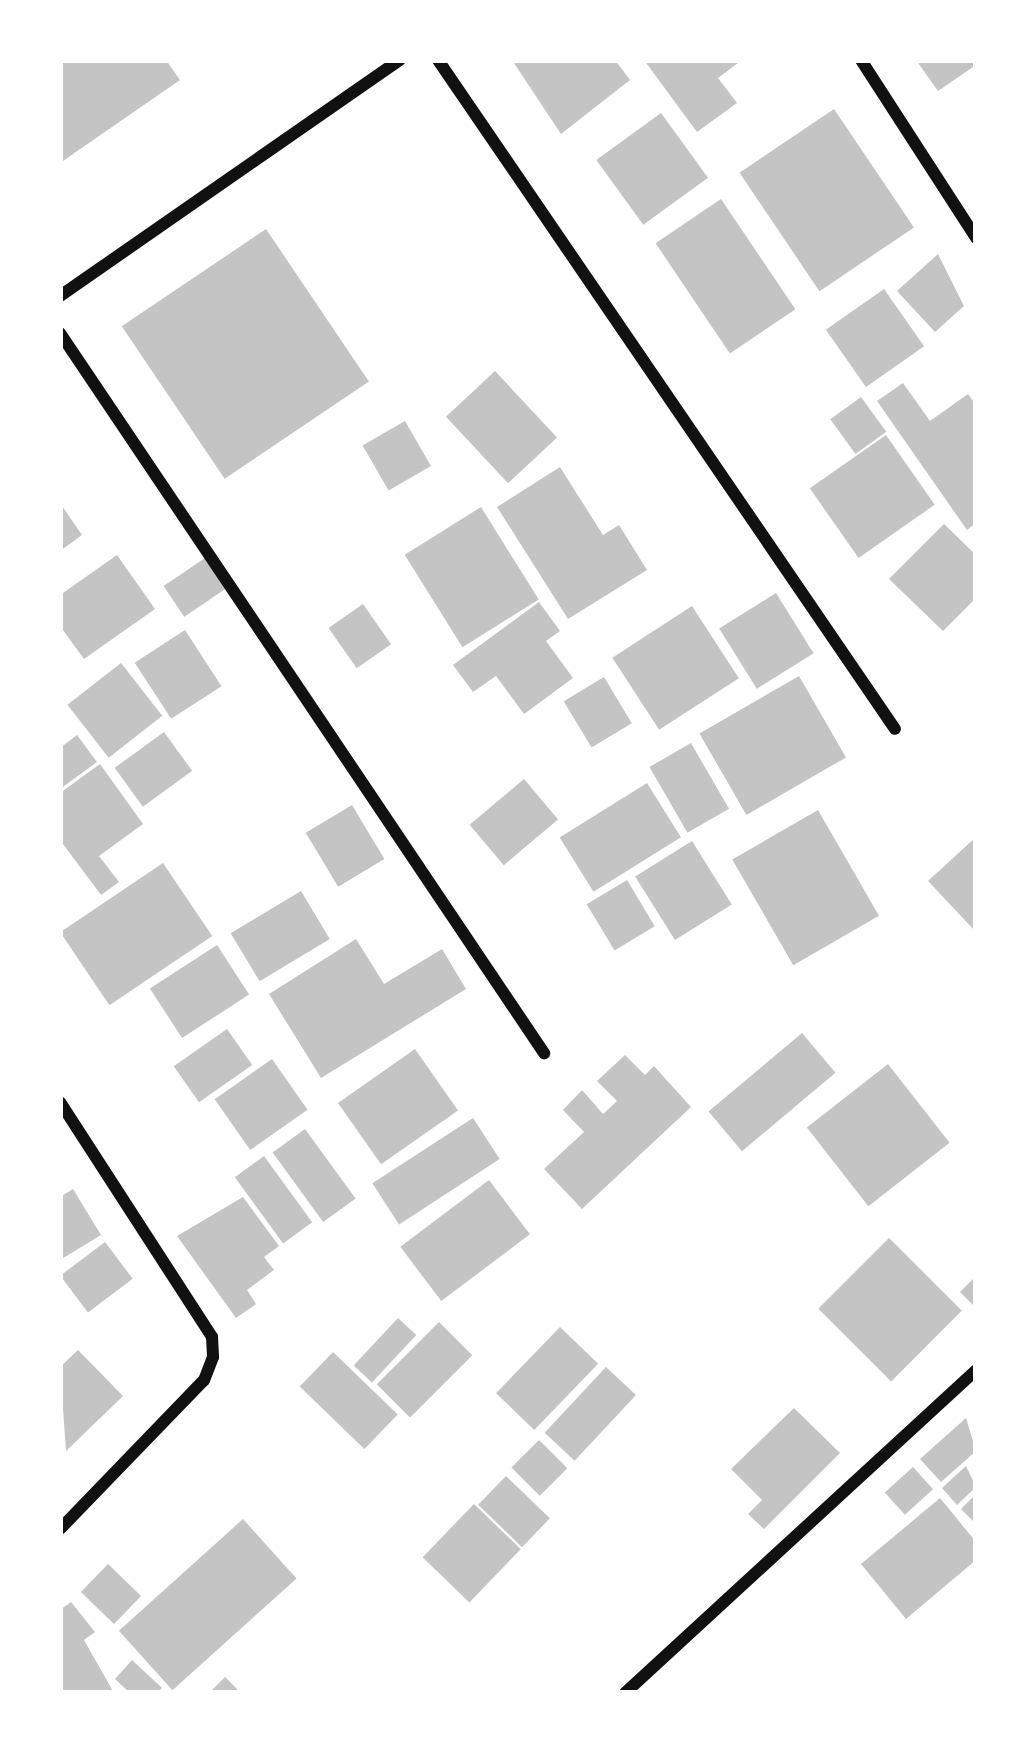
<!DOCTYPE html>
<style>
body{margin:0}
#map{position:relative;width:1036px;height:1753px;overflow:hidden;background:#fff;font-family:"Crimson Pro",serif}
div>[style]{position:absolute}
.building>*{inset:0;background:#c4c4c4;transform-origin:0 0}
.minor>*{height:12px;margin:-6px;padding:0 6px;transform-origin:6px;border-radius:6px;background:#111}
span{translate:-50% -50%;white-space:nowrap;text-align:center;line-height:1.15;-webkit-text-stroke:12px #fff;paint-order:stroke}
.frame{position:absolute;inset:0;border:63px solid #fff;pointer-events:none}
</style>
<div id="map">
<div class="building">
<i style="clip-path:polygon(60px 60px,166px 60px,180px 80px,60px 163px)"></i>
<i style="clip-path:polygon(512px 60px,615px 60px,630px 80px,561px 134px)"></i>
<i style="clip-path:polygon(644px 60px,742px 60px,718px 78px,737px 103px,697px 132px)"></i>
<i style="clip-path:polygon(916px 60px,976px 60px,976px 65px,938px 91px)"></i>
<i style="left:834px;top:109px;width:143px;height:114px;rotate:56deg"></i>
<i style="left:661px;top:113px;width:80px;height:80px;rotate:54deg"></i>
<i style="left:721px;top:199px;width:133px;height:79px;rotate:56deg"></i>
<i style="left:266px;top:229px;width:184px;height:174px;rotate:56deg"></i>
<i style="clip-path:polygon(938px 254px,964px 306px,935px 332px,897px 291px)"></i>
<i style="left:884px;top:289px;width:70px;height:71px;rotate:55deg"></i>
<i style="left:495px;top:371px;width:91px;height:67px;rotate:47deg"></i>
<i style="clip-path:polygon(903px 383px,930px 421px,968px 394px,976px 405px,976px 523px,967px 530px,877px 401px)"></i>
<i style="left:861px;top:397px;width:43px;height:38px;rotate:54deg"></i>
<i style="left:405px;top:421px;width:52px;height:49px;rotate:60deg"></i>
<i style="left:886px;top:435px;width:85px;height:93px;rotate:55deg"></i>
<i style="clip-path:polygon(560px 467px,603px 535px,619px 525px,647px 570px,568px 619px,497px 507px)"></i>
<i style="clip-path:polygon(60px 503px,82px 535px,60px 551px)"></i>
<i style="left:481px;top:507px;width:109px;height:90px;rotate:58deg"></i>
<i style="clip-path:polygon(944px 524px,976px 555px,976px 598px,943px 631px,889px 579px)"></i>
<i style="clip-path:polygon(117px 555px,155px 609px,84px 659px,60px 626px,60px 595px)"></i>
<i style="left:205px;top:558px;width:37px;height:50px;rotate:56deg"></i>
<i style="left:776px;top:593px;width:71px;height:67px;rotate:58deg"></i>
<i style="clip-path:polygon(539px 602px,560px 631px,546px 641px,573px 678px,524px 714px,496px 676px,473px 692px,453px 665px)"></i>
<i style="left:363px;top:604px;width:49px;height:42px;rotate:55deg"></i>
<i style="left:692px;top:606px;width:86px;height:95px;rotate:57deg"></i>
<i style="left:185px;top:630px;width:67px;height:60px;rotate:57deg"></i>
<i style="left:121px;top:663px;width:67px;height:68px;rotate:52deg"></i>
<i style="left:799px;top:676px;width:94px;height:115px;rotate:60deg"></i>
<i style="left:604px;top:677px;width:54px;height:47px;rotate:59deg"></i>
<i style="left:164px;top:732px;width:48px;height:61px;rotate:54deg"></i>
<i style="clip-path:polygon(77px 735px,97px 762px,60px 789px,60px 748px)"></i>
<i style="left:691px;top:743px;width:76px;height:48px;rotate:60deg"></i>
<i style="clip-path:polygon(100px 764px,143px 824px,99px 856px,119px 882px,101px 895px,60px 840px,60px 793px)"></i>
<i style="left:524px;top:779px;width:53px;height:71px;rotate:50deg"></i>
<i style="left:647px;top:783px;width:64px;height:103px;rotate:58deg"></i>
<i style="left:352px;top:805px;width:63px;height:54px;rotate:59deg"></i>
<i style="left:818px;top:810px;width:122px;height:99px;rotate:60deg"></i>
<i style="clip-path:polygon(976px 837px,976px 932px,928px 881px)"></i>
<i style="left:692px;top:841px;width:75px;height:67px;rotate:58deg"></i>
<i style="left:163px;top:863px;width:88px;height:124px;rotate:56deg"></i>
<i style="left:627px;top:880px;width:54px;height:47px;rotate:59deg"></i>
<i style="left:301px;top:891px;width:56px;height:82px;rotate:59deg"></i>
<i style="clip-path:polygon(356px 939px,384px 984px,442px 949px,466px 989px,321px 1078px,269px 994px)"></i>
<i style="left:217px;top:945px;width:59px;height:80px;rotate:57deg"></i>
<i style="left:227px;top:1029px;width:44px;height:65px;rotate:55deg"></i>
<i style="left:802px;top:1033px;width:52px;height:122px;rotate:50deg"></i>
<i style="left:415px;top:1049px;width:75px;height:94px;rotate:55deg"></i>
<i style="clip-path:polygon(625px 1055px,645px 1075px,654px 1066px,691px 1107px,582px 1209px,544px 1169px,584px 1132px,563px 1110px,582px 1090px,603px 1114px,617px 1101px,597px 1081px)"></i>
<i style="left:272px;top:1059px;width:62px;height:70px;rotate:55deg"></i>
<i style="left:888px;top:1064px;width:100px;height:103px;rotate:52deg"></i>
<i style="left:473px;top:1118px;width:49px;height:120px;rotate:57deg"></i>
<i style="left:305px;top:1129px;width:86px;height:40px;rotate:54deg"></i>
<i style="left:264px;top:1156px;width:82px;height:36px;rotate:54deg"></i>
<i style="left:489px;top:1180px;width:68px;height:111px;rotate:53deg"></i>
<i style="clip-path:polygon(73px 1189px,101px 1235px,60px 1260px,60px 1197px)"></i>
<i style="clip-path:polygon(243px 1197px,279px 1246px,264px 1257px,274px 1270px,247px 1290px,256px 1304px,236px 1318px,177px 1236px)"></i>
<i style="left:889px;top:1238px;width:103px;height:100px;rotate:45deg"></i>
<i style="left:105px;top:1242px;width:46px;height:56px;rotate:53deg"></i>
<i style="clip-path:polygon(976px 1276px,976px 1308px,960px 1292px)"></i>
<i style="left:398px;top:1318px;width:25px;height:65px;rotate:43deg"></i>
<i style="left:439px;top:1322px;width:47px;height:88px;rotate:45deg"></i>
<i style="left:560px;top:1327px;width:53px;height:92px;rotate:44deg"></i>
<i style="clip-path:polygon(78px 1350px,123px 1396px,66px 1451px,60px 1367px)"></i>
<i style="left:333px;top:1352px;width:90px;height:48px;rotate:44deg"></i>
<i style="left:606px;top:1367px;width:41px;height:90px;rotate:43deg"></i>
<i style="clip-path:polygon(794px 1408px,840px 1453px,764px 1529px,748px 1514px,762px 1500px,731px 1469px)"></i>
<i style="clip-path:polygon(966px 1418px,976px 1451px,941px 1482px,920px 1459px)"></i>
<i style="left:539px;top:1440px;width:40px;height:39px;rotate:45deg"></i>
<i style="clip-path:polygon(966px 1466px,976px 1487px,957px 1505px,942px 1488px)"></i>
<i style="left:913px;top:1467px;width:30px;height:38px;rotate:48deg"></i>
<i style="left:506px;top:1476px;width:61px;height:40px;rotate:44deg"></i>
<i style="clip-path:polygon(976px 1494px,976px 1524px,961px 1509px)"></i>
<i style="clip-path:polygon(940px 1498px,976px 1542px,976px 1560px,906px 1619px,861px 1564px)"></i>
<i style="left:474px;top:1504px;width:65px;height:74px;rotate:44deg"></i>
<i style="left:243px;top:1519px;width:80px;height:167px;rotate:48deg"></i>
<i style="left:108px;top:1564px;width:46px;height:39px;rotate:44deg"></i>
<i style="clip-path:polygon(71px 1602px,95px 1632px,84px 1640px,114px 1693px,60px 1693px,60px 1610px)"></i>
<i style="clip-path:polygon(132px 1660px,162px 1688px,157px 1693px,130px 1693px,115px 1679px)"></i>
<i style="clip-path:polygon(225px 1677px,241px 1693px,209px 1693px)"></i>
</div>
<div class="minor">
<i style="left:438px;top:60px;width:810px;rotate:55.66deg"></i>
<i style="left:861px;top:60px;width:212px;rotate:57.1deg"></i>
<i style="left:60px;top:296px;width:414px;rotate:-34.8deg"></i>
<i style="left:60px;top:333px;width:868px;rotate:56.09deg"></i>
<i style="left:60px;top:1102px;width:280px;rotate:57.1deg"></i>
<i style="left:212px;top:1337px;width:20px;rotate:87deg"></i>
<i style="left:213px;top:1357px;width:25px;rotate:111deg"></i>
<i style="left:204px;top:1380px;width:207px;rotate:134deg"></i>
<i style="left:625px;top:1693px;width:477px;rotate:-42.6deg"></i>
</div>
<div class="frame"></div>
</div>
